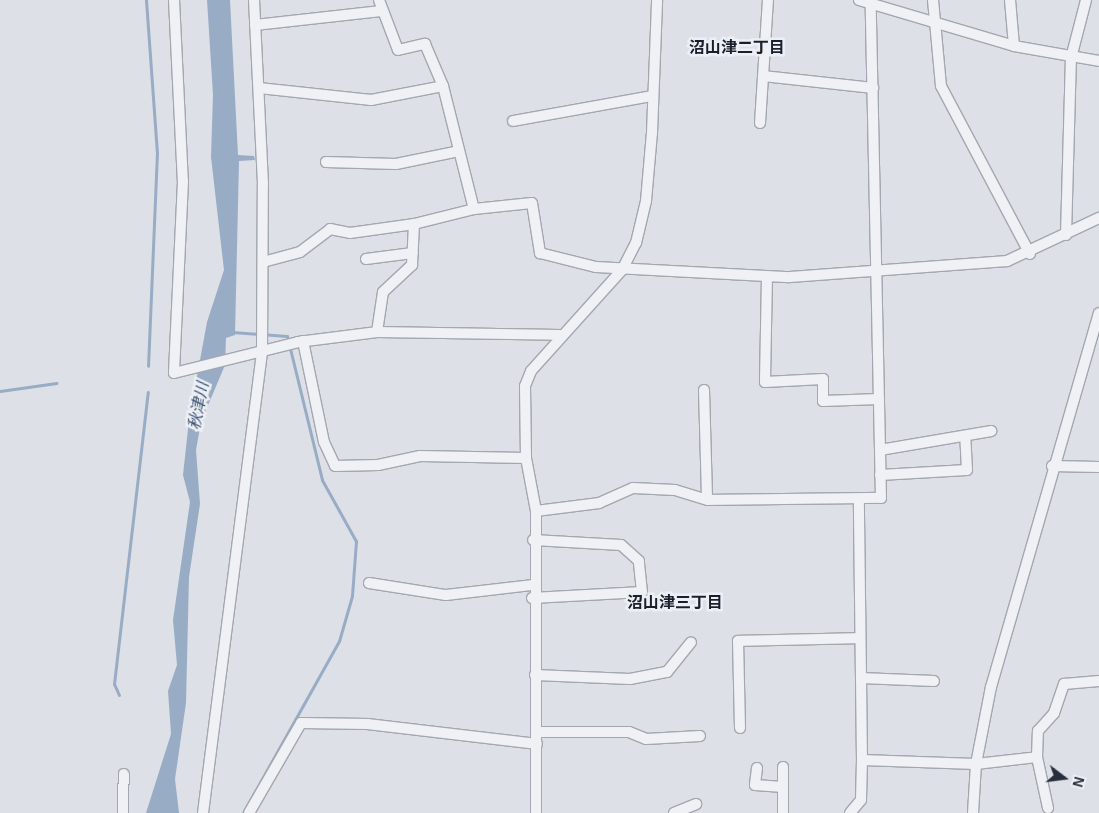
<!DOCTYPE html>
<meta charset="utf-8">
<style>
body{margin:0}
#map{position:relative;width:1099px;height:813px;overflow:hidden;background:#dde0e6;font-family:Arial,"Noto Sans JP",sans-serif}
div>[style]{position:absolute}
.water>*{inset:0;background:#99acc5}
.stream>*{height:3px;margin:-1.5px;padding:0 1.5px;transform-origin:1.5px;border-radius:1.5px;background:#99acc5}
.roads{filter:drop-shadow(1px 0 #a3a7b0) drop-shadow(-1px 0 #a3a7b0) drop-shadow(0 1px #a3a7b0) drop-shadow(0 -1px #a3a7b0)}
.minor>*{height:10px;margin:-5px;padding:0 5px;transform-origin:5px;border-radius:5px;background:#eff1f5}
span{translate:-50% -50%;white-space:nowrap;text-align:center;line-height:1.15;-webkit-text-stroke:5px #eceff4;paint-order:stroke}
.neighbourhood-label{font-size:16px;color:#1a1f2c;font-weight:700}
.water-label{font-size:16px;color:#344b6d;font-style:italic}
.north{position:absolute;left:1039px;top:753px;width:50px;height:50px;-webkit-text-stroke:4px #eceff4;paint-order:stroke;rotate:105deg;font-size:14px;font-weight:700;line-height:20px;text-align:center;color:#272e3c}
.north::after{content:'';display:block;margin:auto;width:18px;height:22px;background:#272e3c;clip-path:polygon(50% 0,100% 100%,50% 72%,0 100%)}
</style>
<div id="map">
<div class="water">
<i style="clip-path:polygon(207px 0,230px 0,238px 155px,254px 156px,255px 160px,239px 161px,235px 335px,226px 338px,225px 365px,201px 422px,196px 450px,200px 504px,189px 577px,186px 703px,175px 779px,179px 813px,146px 813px,171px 734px,168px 691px,177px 665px,173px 620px,190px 502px,183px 475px,189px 420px,207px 322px,224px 270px,211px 157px,213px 95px)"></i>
</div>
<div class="stream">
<i style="left:146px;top:0;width:152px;rotate:85.9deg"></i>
<i style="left:157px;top:152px;width:214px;rotate:92.4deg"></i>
<i style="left:232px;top:332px;width:55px;rotate:4.2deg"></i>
<i style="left:287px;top:336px;width:148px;rotate:76.3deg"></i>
<i style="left:322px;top:480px;width:70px;rotate:60.9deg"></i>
<i style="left:356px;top:541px;width:55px;rotate:94.2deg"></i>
<i style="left:352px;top:596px;width:47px;rotate:106.1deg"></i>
<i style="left:339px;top:641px;width:197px;rotate:119.2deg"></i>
<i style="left:0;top:391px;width:57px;rotate:-8.1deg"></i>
<i style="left:119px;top:695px;width:12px;rotate:-114deg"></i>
<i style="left:114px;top:684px;width:294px;rotate:-83.4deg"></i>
</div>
<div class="roads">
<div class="minor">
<i style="left:174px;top:0;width:181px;rotate:87.2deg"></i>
<i style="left:183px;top:181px;width:192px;rotate:92.7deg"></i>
<i style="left:174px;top:373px;width:128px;rotate:-14deg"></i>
<i style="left:298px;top:342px;width:80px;rotate:-7.2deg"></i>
<i style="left:377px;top:332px;width:183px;rotate:0.9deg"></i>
<i style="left:379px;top:0;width:53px;rotate:69.2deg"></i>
<i style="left:398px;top:50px;width:28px;rotate:-13deg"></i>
<i style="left:425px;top:44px;width:46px;rotate:66.8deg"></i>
<i style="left:443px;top:86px;width:127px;rotate:75.9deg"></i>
<i style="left:859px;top:0;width:162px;rotate:16.5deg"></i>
<i style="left:1014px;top:46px;width:86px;rotate:10deg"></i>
<i style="left:933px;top:0;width:86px;rotate:84.7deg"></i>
<i style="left:941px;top:86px;width:190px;rotate:62.1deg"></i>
<i style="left:1010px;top:0;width:46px;rotate:85deg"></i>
<i style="left:255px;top:25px;width:127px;rotate:-6.3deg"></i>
<i style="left:763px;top:76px;width:111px;rotate:6.2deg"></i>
<i style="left:259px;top:88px;width:113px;rotate:6.1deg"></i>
<i style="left:371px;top:100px;width:73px;rotate:-11deg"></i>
<i style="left:513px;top:121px;width:141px;rotate:-10.2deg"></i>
<i style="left:760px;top:123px;width:123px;rotate:-86.3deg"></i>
<i style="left:326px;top:162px;width:70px;rotate:1.6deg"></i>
<i style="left:396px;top:164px;width:64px;rotate:-11.7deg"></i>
<i style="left:1066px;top:235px;width:177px;rotate:-88.4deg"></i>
<i style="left:1071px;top:58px;width:60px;rotate:-75.5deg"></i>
<i style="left:366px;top:259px;width:47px;rotate:-7.3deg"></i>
<i style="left:263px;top:262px;width:38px;rotate:-15deg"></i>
<i style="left:300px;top:252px;width:38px;rotate:-37deg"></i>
<i style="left:330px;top:229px;width:20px;rotate:11deg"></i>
<i style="left:350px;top:233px;width:65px;rotate:-8deg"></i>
<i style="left:767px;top:276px;width:106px;rotate:91.1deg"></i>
<i style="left:765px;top:382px;width:58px;rotate:-3deg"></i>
<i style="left:823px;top:379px;width:22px;rotate:90deg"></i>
<i style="left:823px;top:401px;width:56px;rotate:-2deg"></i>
<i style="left:377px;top:332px;width:40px;rotate:-81.5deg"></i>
<i style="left:383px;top:292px;width:40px;rotate:-43deg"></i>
<i style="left:412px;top:265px;width:41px;rotate:-87.2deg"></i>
<i style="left:414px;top:224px;width:62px;rotate:-14deg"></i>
<i style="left:474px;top:209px;width:58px;rotate:-5.9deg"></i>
<i style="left:532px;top:203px;width:51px;rotate:80.9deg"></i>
<i style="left:540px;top:253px;width:58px;rotate:14deg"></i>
<i style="left:596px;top:267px;width:194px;rotate:3deg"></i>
<i style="left:790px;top:277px;width:218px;rotate:-4.2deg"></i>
<i style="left:1007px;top:261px;width:102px;rotate:-25.1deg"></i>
<i style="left:303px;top:341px;width:103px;rotate:78.3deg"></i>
<i style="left:324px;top:442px;width:26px;rotate:65deg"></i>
<i style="left:335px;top:466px;width:43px;rotate:-1.3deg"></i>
<i style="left:378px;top:465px;width:43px;rotate:-12.1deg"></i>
<i style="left:420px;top:456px;width:106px;rotate:1.1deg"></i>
<i style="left:704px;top:390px;width:108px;rotate:88.4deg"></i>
<i style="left:880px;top:450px;width:113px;rotate:-9.7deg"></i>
<i style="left:1052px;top:466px;width:47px;rotate:1.2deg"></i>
<i style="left:880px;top:475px;width:87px;rotate:-3.3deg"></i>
<i style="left:967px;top:470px;width:34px;rotate:-93deg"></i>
<i style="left:536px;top:511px;width:64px;rotate:-7.2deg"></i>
<i style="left:599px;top:503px;width:37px;rotate:-24deg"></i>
<i style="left:633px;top:488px;width:42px;rotate:2.7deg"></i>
<i style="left:675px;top:490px;width:34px;rotate:17deg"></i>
<i style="left:708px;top:500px;width:173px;rotate:-0.7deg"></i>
<i style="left:881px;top:498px;width:498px;rotate:-91.2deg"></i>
<i style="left:369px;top:583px;width:78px;rotate:8.9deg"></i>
<i style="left:446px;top:595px;width:88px;rotate:-6.6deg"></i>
<i style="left:532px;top:598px;width:110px;rotate:-3.1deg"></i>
<i style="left:642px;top:592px;width:31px;rotate:-96deg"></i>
<i style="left:639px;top:561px;width:24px;rotate:-138deg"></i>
<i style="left:621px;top:545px;width:88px;rotate:-176.7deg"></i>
<i style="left:535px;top:675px;width:95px;rotate:2.4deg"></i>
<i style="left:630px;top:679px;width:38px;rotate:-11deg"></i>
<i style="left:667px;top:672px;width:38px;rotate:-51deg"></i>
<i style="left:861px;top:678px;width:73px;rotate:2.4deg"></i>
<i style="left:740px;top:728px;width:87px;rotate:-91.3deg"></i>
<i style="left:738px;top:641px;width:122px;rotate:-1.4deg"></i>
<i style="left:537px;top:732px;width:92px"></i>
<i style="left:629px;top:732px;width:18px;rotate:22deg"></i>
<i style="left:646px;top:739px;width:54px;rotate:-3.2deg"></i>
<i style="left:862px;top:760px;width:114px;rotate:2deg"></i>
<i style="left:976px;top:764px;width:61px;rotate:-6.5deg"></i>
<i style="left:783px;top:767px;width:46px;rotate:90deg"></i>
<i style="left:757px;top:768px;width:17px;rotate:97deg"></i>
<i style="left:755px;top:785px;width:28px;rotate:4deg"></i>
<i style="left:1048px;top:808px;width:52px;rotate:-102.2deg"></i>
<i style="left:1037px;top:757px;width:26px;rotate:-88deg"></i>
<i style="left:1038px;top:731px;width:24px;rotate:-48deg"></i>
<i style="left:1054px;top:713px;width:31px;rotate:-71deg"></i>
<i style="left:1064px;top:684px;width:35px;rotate:-5deg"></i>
<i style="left:123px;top:813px;width:39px;rotate:-89deg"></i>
<i style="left:203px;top:813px;width:467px;rotate:-82.7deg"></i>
<i style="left:262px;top:350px;width:166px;rotate:-89.7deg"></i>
<i style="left:263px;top:184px;width:184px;rotate:-92.8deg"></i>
<i style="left:249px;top:813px;width:104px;rotate:-60deg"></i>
<i style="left:301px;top:723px;width:67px;rotate:0.9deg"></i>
<i style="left:368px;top:724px;width:170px;rotate:6.7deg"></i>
<i style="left:536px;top:813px;width:302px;rotate:-90deg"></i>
<i style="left:536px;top:511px;width:54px;rotate:-100.7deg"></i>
<i style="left:526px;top:458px;width:72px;rotate:-90.8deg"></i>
<i style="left:525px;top:386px;width:16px;rotate:-68deg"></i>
<i style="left:531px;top:371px;width:136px;rotate:-48deg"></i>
<i style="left:622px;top:270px;width:30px;rotate:-63deg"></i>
<i style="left:636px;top:243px;width:43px;rotate:-76.6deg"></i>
<i style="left:646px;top:201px;width:68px;rotate:-85deg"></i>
<i style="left:652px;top:133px;width:133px;rotate:-87.8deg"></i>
<i style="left:674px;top:813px;width:24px;rotate:-22deg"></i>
<i style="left:850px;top:813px;width:17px;rotate:-50deg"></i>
<i style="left:861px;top:800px;width:40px;rotate:-88.6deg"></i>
<i style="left:862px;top:760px;width:261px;rotate:-90.7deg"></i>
<i style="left:973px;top:813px;width:49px;rotate:-86.5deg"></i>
<i style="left:976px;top:764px;width:78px;rotate:-79deg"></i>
<i style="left:991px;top:687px;width:389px;rotate:-73.9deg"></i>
</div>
</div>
<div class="neighbourhood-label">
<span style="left:737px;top:48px">沼山津二丁目</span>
<span style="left:675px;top:603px">沼山津三丁目</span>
</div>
<div class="water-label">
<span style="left:199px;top:406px;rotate:-79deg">秋津川</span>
</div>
<div class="north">N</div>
</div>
